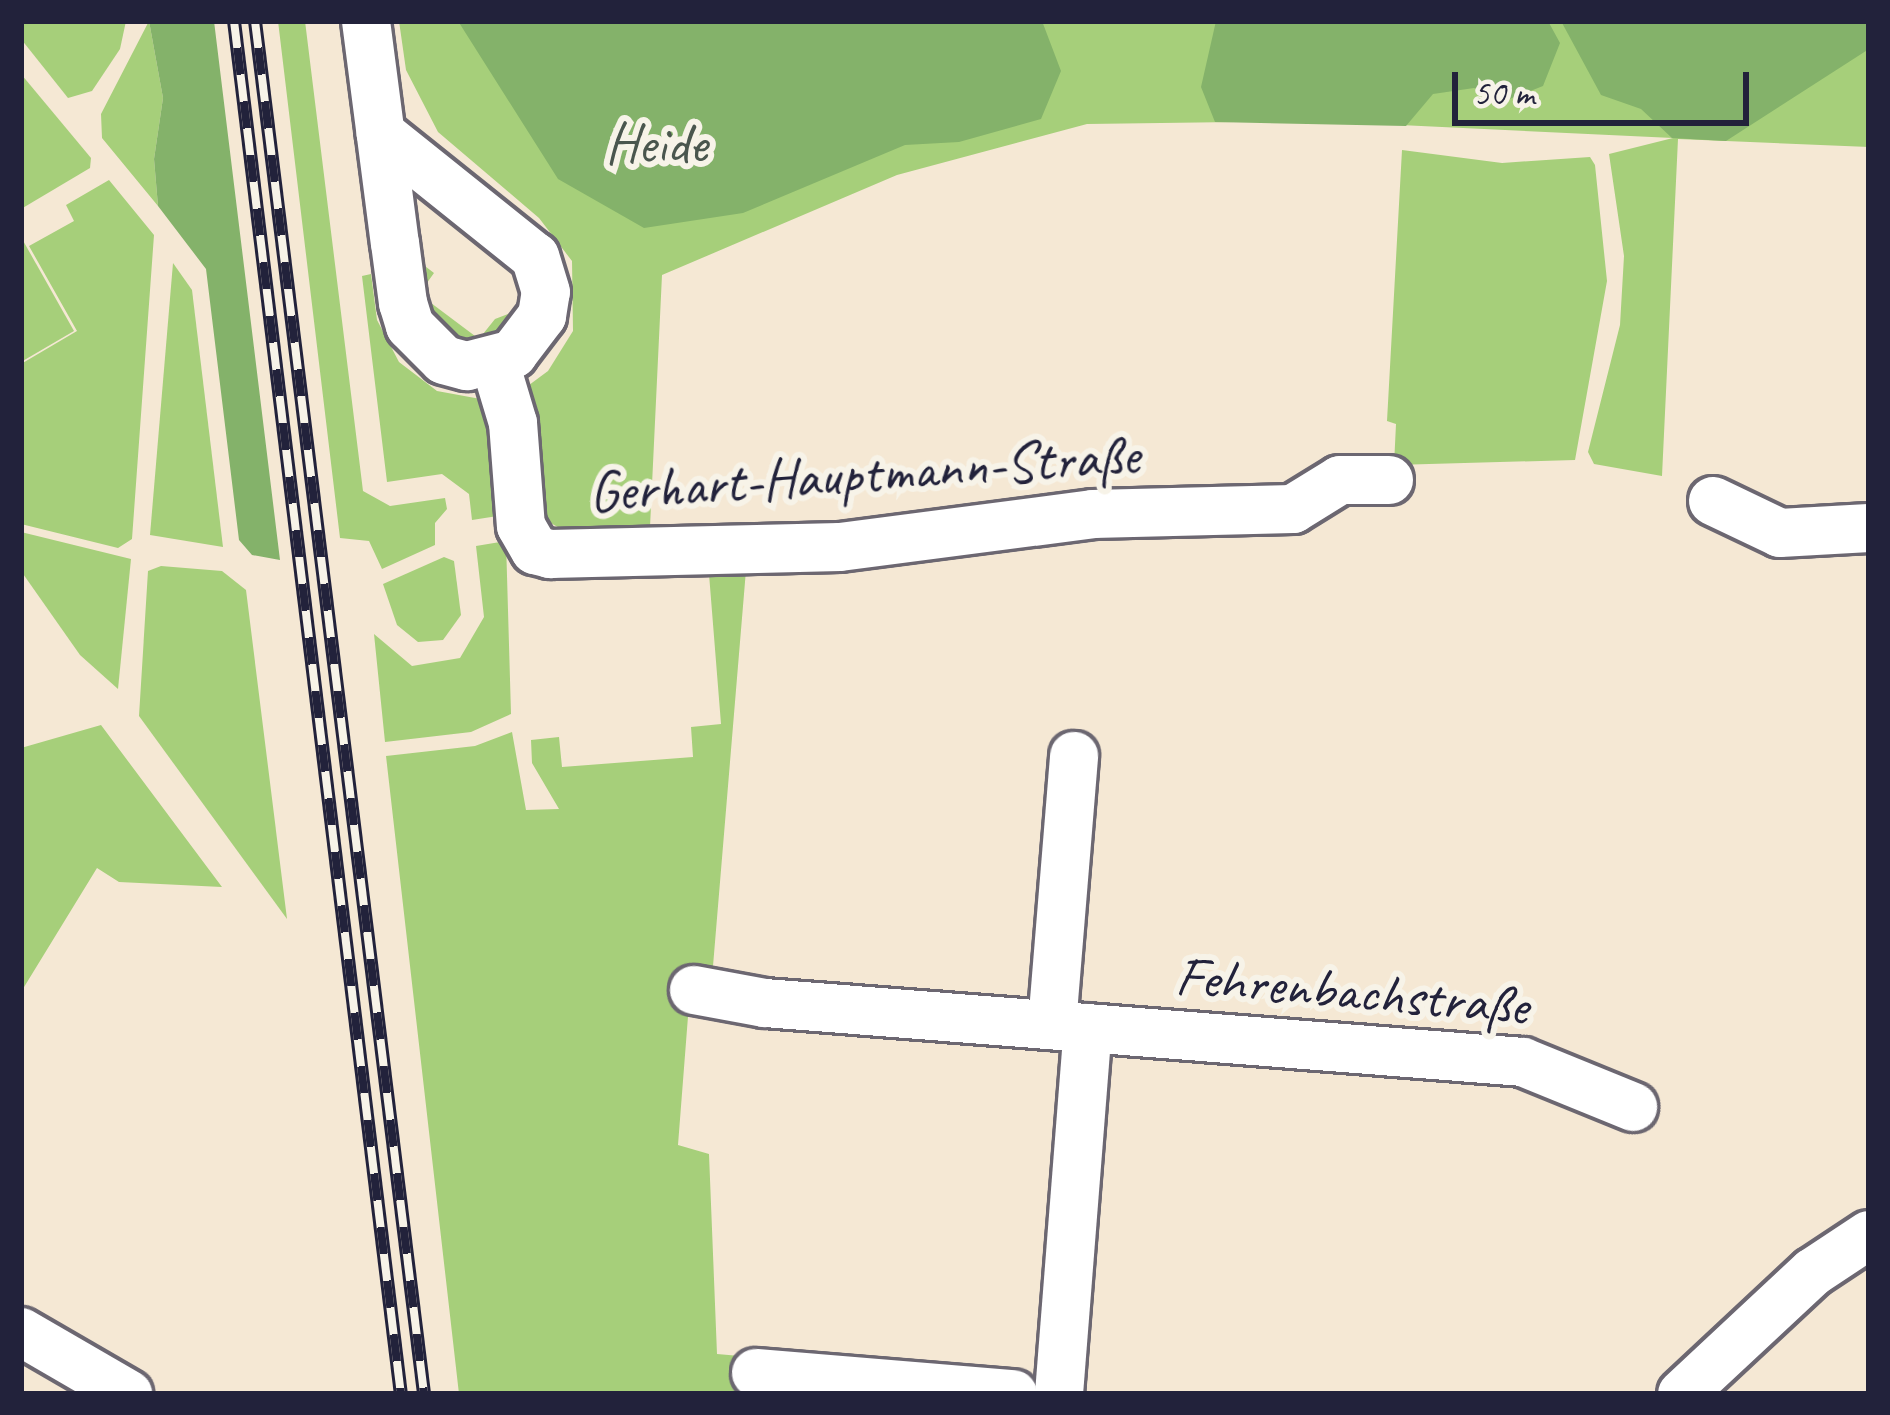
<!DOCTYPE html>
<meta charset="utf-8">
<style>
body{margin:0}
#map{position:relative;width:1890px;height:1415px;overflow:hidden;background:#f5e8d4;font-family:Caveat,sans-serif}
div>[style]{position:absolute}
.green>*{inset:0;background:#a6cf7a}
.forest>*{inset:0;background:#84b26a}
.roads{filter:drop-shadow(3px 0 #6c6771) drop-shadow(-3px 0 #6c6771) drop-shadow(0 3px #6c6771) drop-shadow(0 -3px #6c6771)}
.minor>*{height:48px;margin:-24px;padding:0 24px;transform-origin:24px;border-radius:24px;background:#fff}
.rail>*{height:14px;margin-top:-7px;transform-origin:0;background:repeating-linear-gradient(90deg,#f7f3e8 0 27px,#22223b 0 54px);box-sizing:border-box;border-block:3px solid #22223b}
span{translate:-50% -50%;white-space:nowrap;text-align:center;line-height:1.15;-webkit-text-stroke:12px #f7f3e8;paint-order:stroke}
.park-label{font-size:57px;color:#4a564e}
.street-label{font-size:57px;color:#22223b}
.frame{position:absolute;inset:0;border:24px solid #22223b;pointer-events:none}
.scale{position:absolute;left:1452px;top:72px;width:297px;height:54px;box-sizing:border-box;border:6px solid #22223b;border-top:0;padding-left:15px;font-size:36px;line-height:42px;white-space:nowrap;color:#22223b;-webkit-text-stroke:9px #f7f3e8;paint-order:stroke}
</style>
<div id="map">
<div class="green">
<i style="clip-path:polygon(21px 21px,126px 21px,120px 49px,92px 91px,68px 98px,21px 39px)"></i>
<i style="clip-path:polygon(149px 21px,163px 98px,154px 159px,158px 206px,102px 138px,101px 114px)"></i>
<i style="clip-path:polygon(278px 21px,305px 21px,363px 491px,390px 506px,445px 498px,447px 509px,435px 523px,435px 545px,382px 569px,369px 541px,340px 538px)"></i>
<i style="clip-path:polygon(399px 21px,1869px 21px,1869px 147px,1678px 139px,1662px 476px,1594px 464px,1588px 452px,1620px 325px,1624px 256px,1609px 154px,1673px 138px,1316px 121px,1087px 124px,897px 175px,662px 275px,650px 527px,572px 535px,540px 517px,525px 388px,548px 371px,573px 331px,572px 261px,539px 218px,438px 132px,406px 70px)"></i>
<i style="clip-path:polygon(21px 74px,91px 158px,90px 168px,21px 209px)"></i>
<i style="clip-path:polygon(1402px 150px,1502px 163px,1590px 157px,1595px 165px,1607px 281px,1575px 460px,1394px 465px,1396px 424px,1387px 421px)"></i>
<i style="clip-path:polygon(109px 180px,154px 235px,132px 539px,118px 548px,21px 524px,21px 364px,77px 331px,29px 246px,74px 221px,66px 205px)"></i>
<i style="clip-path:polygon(21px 237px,74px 331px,21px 362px)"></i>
<i style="clip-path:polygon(417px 260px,434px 273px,419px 294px,479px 339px,495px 319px,521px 309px,488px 341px,452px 340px,417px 301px,410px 262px)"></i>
<i style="clip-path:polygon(173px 263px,192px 290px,223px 547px,150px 535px)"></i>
<i style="clip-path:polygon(371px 274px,377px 320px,399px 362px,437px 391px,486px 400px,504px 515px,472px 520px,469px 494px,442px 474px,387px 482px,362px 276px)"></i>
<i style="clip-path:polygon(21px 532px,131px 559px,118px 689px,80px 655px,21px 571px)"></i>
<i style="clip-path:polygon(506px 541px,511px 714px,471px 732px,385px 742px,374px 634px,412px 666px,460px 658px,484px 617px,476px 546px)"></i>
<i style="clip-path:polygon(444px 557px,454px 561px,461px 615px,443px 640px,418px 642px,397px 625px,383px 584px)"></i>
<i style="clip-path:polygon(161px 566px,222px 571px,246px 590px,287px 919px,139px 716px,148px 571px)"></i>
<i style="clip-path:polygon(746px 570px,712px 978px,691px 978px,678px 1145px,709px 1154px,717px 1354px,740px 1356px,741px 1394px,459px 1394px,386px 756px,475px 746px,512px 732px,526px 810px,559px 809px,532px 763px,531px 740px,559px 737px,562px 767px,693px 757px,691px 727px,721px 724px,709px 574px,678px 573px)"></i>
<i style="clip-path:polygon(101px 725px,222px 887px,119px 882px,97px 868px,21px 992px,21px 748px)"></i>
</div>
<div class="forest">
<i style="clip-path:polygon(149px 21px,214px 21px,280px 560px,252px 555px,239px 540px,206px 269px,158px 206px,154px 159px,163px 98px)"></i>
<i style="clip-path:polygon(458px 21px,1042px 21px,1061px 71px,1041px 119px,959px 142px,905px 145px,743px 213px,644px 228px,558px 179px)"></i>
<i style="clip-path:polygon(1216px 21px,1548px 21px,1560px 43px,1543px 86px,1507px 100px,1474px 88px,1433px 94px,1406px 126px,1215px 122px,1201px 87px)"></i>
<i style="clip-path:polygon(1561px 21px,1869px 21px,1869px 49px,1726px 141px,1672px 138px,1641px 109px,1601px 95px)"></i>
</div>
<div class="roads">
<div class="minor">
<i style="left:366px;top:21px;width:224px;rotate:82.6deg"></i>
<i style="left:395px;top:243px;width:61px;rotate:82.4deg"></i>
<i style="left:403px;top:303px;width:24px;rotate:73deg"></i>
<i style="left:410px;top:326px;width:48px;rotate:45deg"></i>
<i style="left:444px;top:360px;width:24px;rotate:15deg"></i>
<i style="left:467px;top:366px;width:48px;rotate:-14.6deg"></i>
<i style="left:513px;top:354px;width:48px;rotate:-52.7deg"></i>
<i style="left:542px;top:316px;width:24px;rotate:-81deg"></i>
<i style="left:546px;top:292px;width:37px;rotate:-107deg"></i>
<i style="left:535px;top:257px;width:198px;rotate:-141.3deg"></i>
<i style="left:495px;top:363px;width:63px;rotate:73.3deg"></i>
<i style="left:513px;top:423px;width:103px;rotate:85.6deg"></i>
<i style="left:521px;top:526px;width:28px;rotate:60deg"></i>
<i style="left:535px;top:550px;width:16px;rotate:15deg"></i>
<i style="left:550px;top:554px;width:290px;rotate:-1.4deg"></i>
<i style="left:840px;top:547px;width:255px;rotate:-7.4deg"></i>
<i style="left:1093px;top:514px;width:200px;rotate:-1.4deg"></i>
<i style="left:1293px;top:509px;width:55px;rotate:-31.7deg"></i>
<i style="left:1340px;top:480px;width:49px"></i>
<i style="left:1713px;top:501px;width:74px;rotate:25.5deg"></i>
<i style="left:1780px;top:533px;width:89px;rotate:-3.2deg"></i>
<i style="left:694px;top:990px;width:72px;rotate:10.4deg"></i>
<i style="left:765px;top:1003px;width:760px;rotate:4.45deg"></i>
<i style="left:1523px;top:1062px;width:119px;rotate:22.2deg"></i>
<i style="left:1052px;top:1025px;width:270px;rotate:-85.3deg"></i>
<i style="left:21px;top:1332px;width:124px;rotate:30.1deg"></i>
<i style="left:756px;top:1373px;width:258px;rotate:4.7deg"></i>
<i style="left:1059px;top:1394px;width:367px;rotate:-85.5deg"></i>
<i style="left:1682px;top:1394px;width:179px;rotate:-43deg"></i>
<i style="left:1813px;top:1272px;width:67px;rotate:-33.5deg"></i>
</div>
</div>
<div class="rail">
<i style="left:234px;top:21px;width:1383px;rotate:83.07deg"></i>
<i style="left:255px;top:21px;width:1383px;rotate:82.98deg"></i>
</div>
<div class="park-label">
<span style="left:656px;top:144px">Heide</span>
</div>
<div class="street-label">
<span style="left:864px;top:474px;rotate:-4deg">Gerhart-Hauptmann-Straße</span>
<span style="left:1352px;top:991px;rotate:5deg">Fehrenbachstraße</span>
</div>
<div class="frame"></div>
<div class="scale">50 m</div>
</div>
